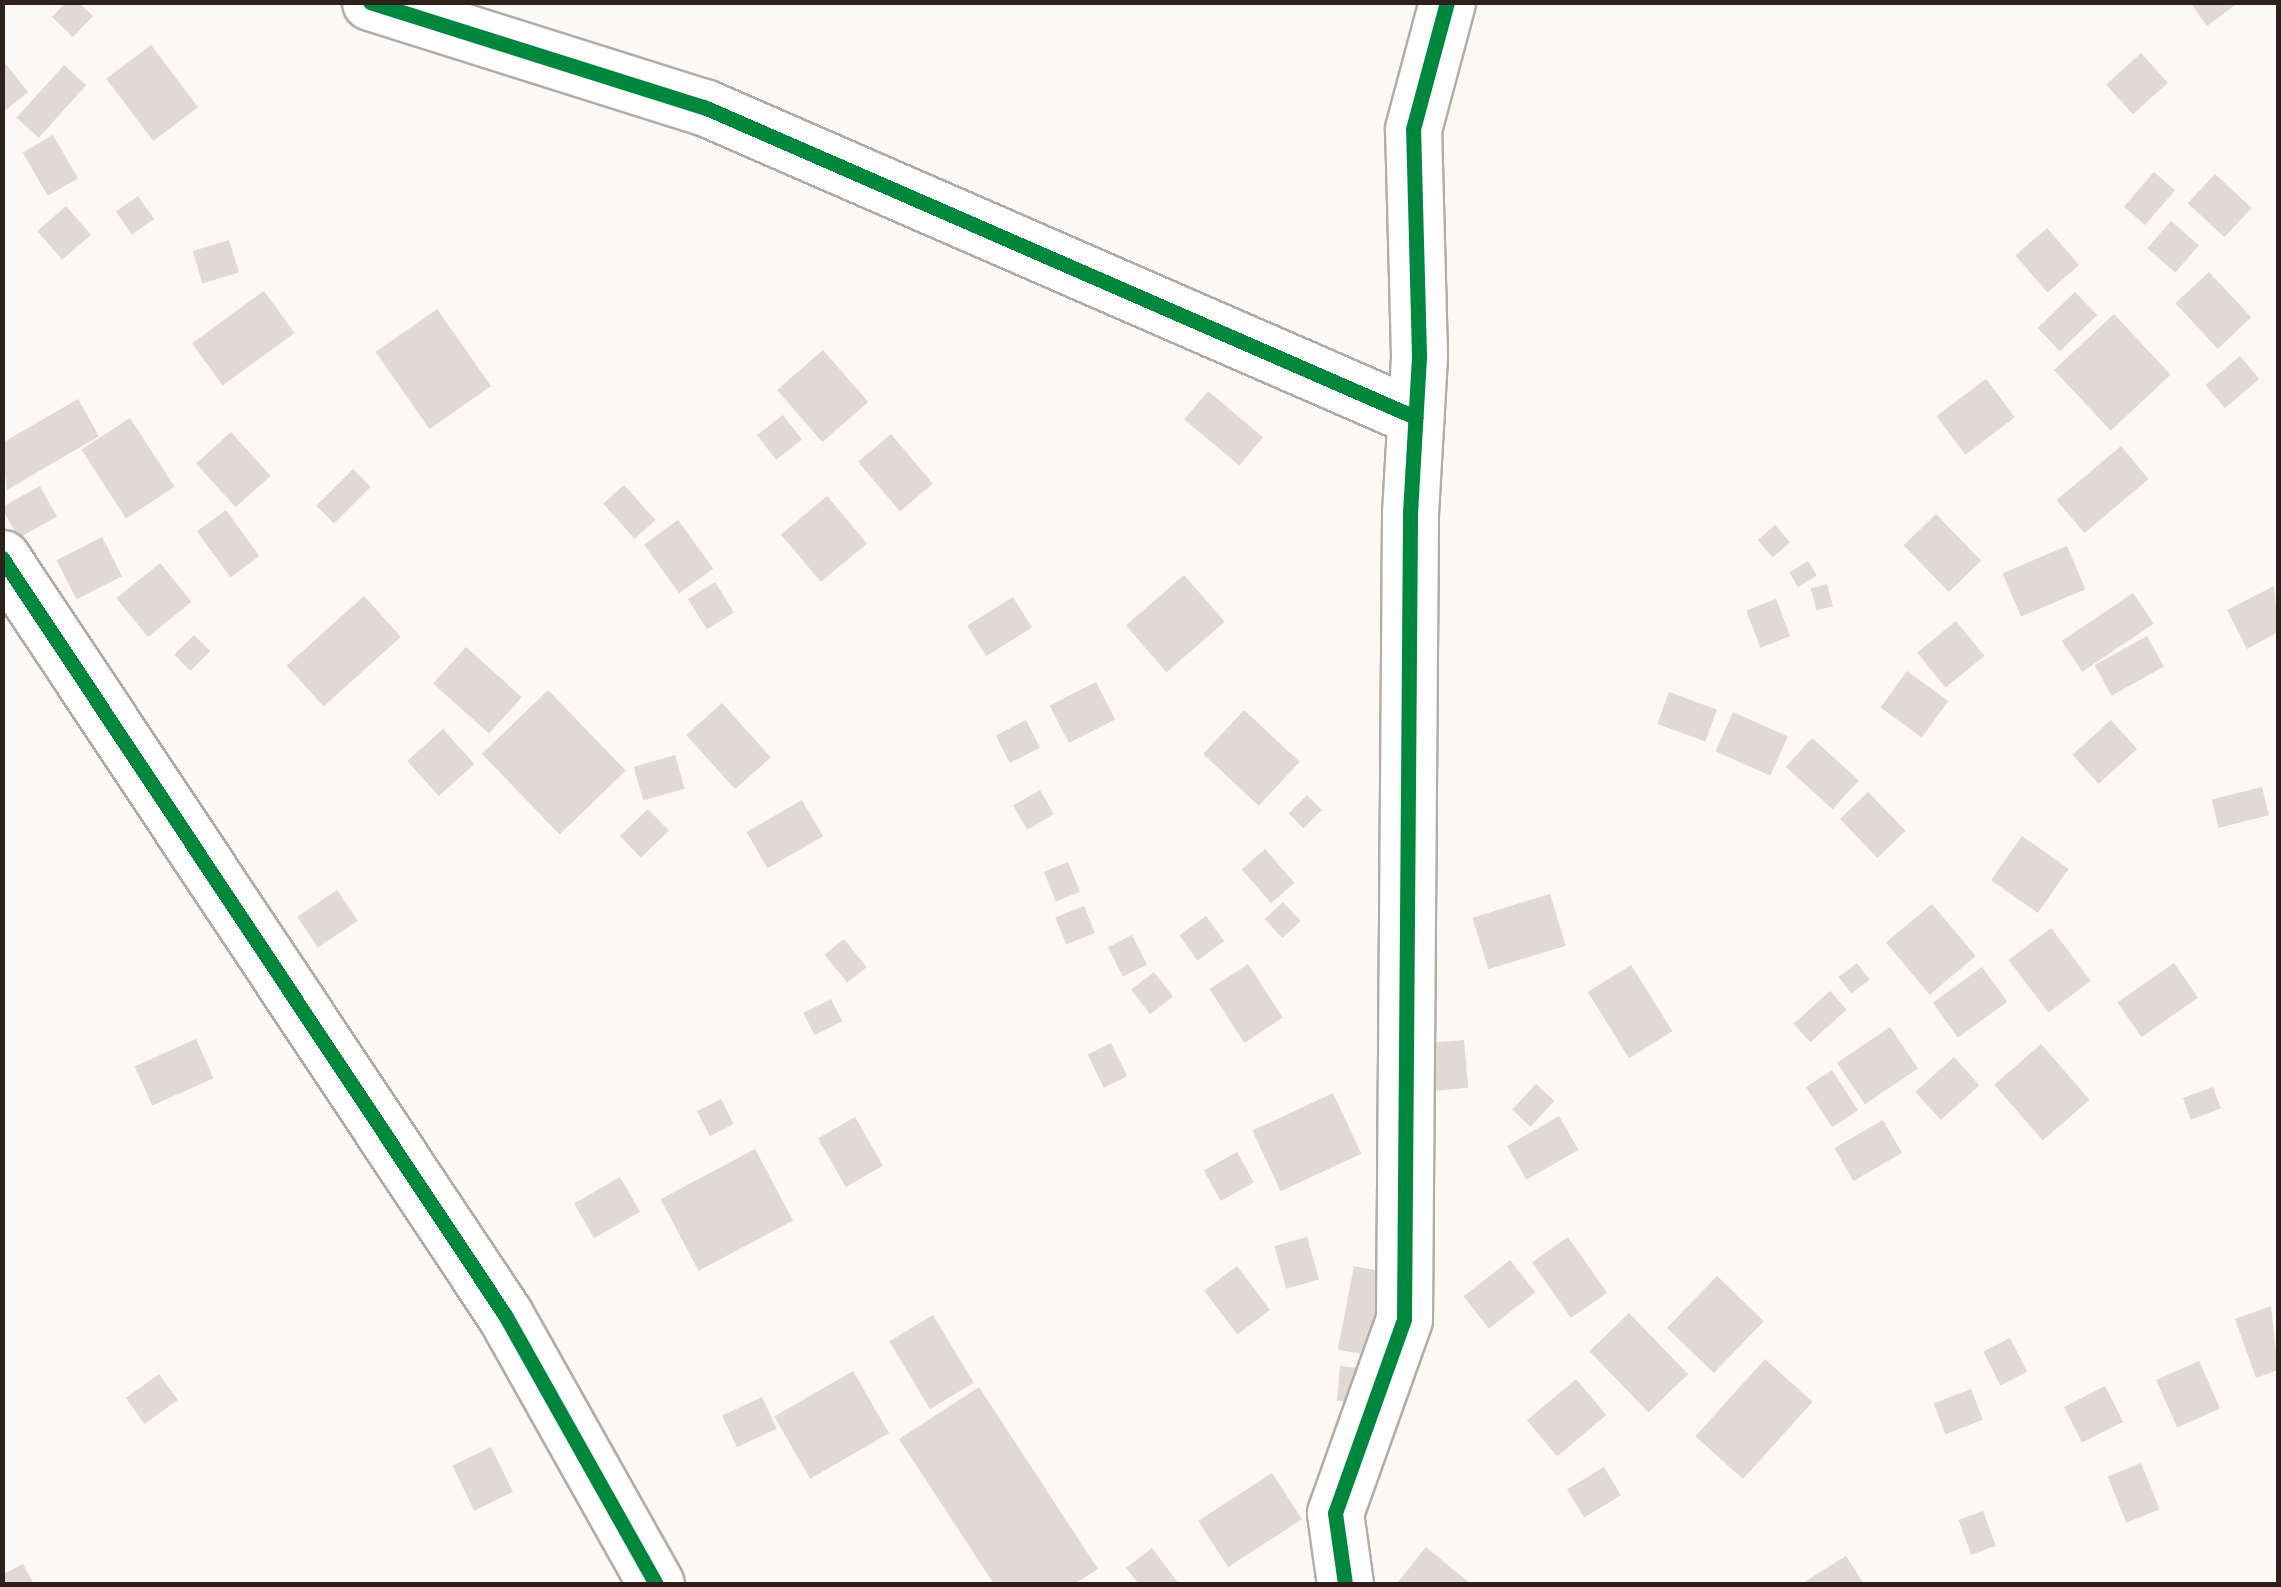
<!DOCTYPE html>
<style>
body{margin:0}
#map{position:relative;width:2281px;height:1587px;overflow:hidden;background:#fbf8f6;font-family:"Work Sans",sans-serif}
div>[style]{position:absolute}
.building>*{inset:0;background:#e0d9d5;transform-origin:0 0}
.roads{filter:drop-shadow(2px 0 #b2aca8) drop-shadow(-2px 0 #b2aca8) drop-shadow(0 2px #b2aca8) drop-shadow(0 -2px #b2aca8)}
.street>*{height:55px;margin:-27.5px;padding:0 27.5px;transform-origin:27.5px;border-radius:27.5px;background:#fefefe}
.cycleway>*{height:15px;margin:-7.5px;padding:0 7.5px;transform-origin:7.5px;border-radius:7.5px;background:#00873e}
span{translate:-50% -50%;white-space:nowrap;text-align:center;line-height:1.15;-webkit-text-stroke:8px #fdf7f4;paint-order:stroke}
.frame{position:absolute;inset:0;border:5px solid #2d211c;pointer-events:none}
</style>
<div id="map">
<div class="building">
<i style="clip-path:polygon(66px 2px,78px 2px,93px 16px,73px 37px,52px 17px)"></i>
<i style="clip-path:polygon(2190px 2px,2239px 2px,2207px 26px)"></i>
<i style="left:151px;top:45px;width:78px;height:56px;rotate:53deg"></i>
<i style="left:2141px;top:53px;width:40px;height:47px;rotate:48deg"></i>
<i style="clip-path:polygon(6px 64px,28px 92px,2px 113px,2px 67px)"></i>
<i style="left:64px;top:65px;width:30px;height:71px;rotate:42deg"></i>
<i style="left:53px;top:135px;width:50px;height:35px;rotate:60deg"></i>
<i style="left:2154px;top:172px;width:28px;height:46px;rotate:41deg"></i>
<i style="left:2215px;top:174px;width:50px;height:40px;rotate:43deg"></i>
<i style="left:138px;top:196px;width:28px;height:27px;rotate:55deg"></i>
<i style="left:66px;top:206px;width:38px;height:38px;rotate:49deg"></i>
<i style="left:2171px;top:221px;width:37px;height:36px;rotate:41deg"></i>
<i style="left:2047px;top:228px;width:49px;height:42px;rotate:49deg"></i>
<i style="left:229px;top:240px;width:34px;height:38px;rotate:73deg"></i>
<i style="left:2209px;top:272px;width:62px;height:46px;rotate:47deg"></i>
<i style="left:264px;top:291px;width:52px;height:89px;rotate:54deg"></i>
<i style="left:2075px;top:292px;width:32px;height:52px;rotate:46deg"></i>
<i style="left:437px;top:309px;width:94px;height:75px;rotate:55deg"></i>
<i style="left:2114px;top:314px;width:83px;height:82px;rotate:47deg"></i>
<i style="left:823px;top:350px;width:69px;height:61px;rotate:49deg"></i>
<i style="left:2240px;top:356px;width:30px;height:45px;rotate:50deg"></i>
<i style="left:1986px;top:379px;width:48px;height:62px;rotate:53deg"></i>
<i style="left:1208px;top:391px;width:72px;height:37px;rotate:40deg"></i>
<i style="clip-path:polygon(78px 399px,99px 436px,7px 490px,2px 443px)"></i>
<i style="left:783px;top:415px;width:31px;height:33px;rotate:52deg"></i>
<i style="left:130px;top:418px;width:82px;height:58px;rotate:57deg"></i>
<i style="left:231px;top:432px;width:59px;height:47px;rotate:48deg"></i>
<i style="left:891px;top:434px;width:65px;height:43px;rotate:50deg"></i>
<i style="left:2121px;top:446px;width:43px;height:84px;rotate:50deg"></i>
<i style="left:353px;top:469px;width:25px;height:52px;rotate:45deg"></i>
<i style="left:624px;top:485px;width:47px;height:28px;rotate:48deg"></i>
<i style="left:40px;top:486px;width:35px;height:44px;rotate:61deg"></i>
<i style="left:827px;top:496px;width:62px;height:60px;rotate:50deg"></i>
<i style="left:226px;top:510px;width:57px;height:36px;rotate:54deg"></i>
<i style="left:1936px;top:514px;width:65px;height:45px;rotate:46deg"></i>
<i style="left:678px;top:520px;width:60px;height:42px;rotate:54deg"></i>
<i style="left:1775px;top:525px;width:23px;height:23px;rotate:49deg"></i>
<i style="left:102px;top:537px;width:44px;height:51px;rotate:63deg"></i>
<i style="left:2067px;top:546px;width:47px;height:70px;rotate:67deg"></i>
<i style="left:1808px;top:561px;width:17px;height:22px;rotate:59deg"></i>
<i style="left:160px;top:563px;width:50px;height:56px;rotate:51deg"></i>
<i style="left:1184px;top:575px;width:62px;height:77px;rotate:49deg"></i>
<i style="left:715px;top:582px;width:36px;height:32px;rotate:58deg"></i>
<i style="left:1827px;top:584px;width:23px;height:17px;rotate:75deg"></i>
<i style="clip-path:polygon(2274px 586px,2278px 632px,2247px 649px,2227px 610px)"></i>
<i style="left:2133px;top:593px;width:37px;height:86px;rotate:56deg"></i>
<i style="left:364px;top:596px;width:55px;height:104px;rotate:48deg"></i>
<i style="left:1013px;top:597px;width:36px;height:54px;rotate:58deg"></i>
<i style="left:1776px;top:599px;width:40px;height:32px;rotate:69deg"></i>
<i style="left:1956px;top:621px;width:45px;height:50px;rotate:51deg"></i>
<i style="left:194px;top:635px;width:23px;height:28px;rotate:45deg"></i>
<i style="left:2147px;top:636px;width:35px;height:60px;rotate:61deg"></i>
<i style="left:466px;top:647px;width:75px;height:49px;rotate:42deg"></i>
<i style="left:1907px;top:671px;width:51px;height:45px;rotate:36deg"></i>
<i style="left:1096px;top:682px;width:42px;height:52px;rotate:63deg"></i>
<i style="left:548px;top:690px;width:112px;height:92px;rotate:46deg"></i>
<i style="left:1669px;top:692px;width:51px;height:34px;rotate:20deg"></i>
<i style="left:722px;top:703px;width:73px;height:48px;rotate:48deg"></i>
<i style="left:1244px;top:710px;width:76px;height:60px;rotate:43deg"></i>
<i style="left:1733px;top:712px;width:60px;height:43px;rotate:24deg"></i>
<i style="left:1026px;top:720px;width:31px;height:34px;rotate:63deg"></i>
<i style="left:2111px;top:720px;width:39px;height:52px;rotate:48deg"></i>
<i style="left:443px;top:729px;width:47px;height:48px;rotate:48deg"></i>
<i style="left:1812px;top:738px;width:63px;height:39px;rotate:42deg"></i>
<i style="left:675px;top:755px;width:35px;height:43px;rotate:74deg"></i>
<i style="left:2262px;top:787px;width:29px;height:52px;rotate:76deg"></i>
<i style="left:1040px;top:790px;width:28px;height:31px;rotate:60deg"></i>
<i style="left:1868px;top:792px;width:54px;height:39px;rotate:46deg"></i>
<i style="left:1307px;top:795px;width:21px;height:26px;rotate:45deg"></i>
<i style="left:802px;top:800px;width:42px;height:64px;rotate:60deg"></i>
<i style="left:648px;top:809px;width:30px;height:39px;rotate:46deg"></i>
<i style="left:2022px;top:836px;width:57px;height:54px;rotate:35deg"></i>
<i style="left:1265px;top:849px;width:45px;height:31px;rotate:49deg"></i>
<i style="left:1068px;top:862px;width:32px;height:26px;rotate:68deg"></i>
<i style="left:337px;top:890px;width:37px;height:48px;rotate:56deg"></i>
<i style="left:1550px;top:894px;width:54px;height:81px;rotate:73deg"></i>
<i style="left:1283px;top:902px;width:26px;height:25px;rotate:47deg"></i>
<i style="left:1932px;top:904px;width:68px;height:60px;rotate:50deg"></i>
<i style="left:1084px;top:906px;width:29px;height:31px;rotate:68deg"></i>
<i style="left:1206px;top:916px;width:31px;height:33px;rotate:54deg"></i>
<i style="left:2051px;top:928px;width:66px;height:53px;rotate:53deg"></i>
<i style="left:1132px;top:935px;width:33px;height:27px;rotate:63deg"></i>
<i style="left:844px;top:939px;width:36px;height:25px;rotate:51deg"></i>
<i style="left:1857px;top:963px;width:21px;height:23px;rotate:53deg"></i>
<i style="left:2174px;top:963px;width:42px;height:69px;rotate:55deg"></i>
<i style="left:1248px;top:964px;width:64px;height:46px;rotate:57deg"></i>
<i style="left:1631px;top:965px;width:78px;height:51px;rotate:58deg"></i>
<i style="left:1982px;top:967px;width:43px;height:61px;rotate:54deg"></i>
<i style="left:1154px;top:972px;width:31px;height:29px;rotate:52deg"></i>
<i style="left:1830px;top:991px;width:25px;height:49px;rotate:48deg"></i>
<i style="left:831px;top:999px;width:25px;height:31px;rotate:63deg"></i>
<i style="left:1890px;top:1027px;width:50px;height:64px;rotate:56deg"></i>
<i style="left:196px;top:1039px;width:43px;height:67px;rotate:66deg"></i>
<i style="left:1464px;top:1040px;width:48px;height:40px;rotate:85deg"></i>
<i style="left:1111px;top:1043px;width:37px;height:26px;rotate:64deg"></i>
<i style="left:2041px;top:1044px;width:74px;height:62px;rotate:49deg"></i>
<i style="left:1954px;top:1057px;width:38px;height:52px;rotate:48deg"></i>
<i style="left:1832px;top:1070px;width:48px;height:31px;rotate:57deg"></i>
<i style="left:1536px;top:1084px;width:25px;height:35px;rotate:43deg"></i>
<i style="left:2213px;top:1087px;width:23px;height:32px;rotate:70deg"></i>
<i style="left:1333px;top:1093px;width:67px;height:89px;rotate:65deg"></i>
<i style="left:721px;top:1099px;width:28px;height:27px;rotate:63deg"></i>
<i style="left:1559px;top:1116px;width:39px;height:60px;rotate:60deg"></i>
<i style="left:855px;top:1117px;width:56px;height:43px;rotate:60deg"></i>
<i style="left:1883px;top:1120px;width:38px;height:56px;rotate:60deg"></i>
<i style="left:755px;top:1149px;width:81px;height:107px;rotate:62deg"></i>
<i style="left:1237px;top:1152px;width:35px;height:38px;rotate:61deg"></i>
<i style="left:620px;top:1177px;width:40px;height:53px;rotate:60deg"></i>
<i style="left:1307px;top:1237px;width:44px;height:34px;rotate:74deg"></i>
<i style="left:1568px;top:1237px;width:68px;height:44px;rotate:55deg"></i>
<i style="left:1510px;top:1260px;width:41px;height:59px;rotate:52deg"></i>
<i style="left:1237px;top:1266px;width:55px;height:41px;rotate:53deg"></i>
<i style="left:1354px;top:1266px;width:37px;height:85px;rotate:11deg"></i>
<i style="left:1717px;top:1276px;width:65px;height:72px;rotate:44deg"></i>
<i style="clip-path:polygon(2271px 1306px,2278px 1370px,2256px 1378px,2235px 1319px)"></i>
<i style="left:1629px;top:1313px;width:85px;height:55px;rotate:46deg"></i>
<i style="left:933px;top:1315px;width:79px;height:51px;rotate:59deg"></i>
<i style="left:2010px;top:1338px;width:38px;height:30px;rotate:63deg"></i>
<i style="left:1765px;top:1359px;width:64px;height:104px;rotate:42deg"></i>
<i style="left:2199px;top:1361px;width:52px;height:47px;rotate:66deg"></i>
<i style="left:1340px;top:1366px;width:23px;height:35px;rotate:5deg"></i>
<i style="left:853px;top:1371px;width:72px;height:91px;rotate:60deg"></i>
<i style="left:159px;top:1374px;width:32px;height:41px;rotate:54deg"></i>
<i style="left:1576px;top:1379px;width:47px;height:64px;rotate:50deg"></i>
<i style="left:2105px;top:1386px;width:40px;height:46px;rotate:63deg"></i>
<i style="clip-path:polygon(979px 1387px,1098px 1569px,1074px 1584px,994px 1584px,899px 1439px)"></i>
<i style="left:1971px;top:1389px;width:33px;height:40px;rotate:69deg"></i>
<i style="left:762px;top:1397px;width:35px;height:44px;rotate:65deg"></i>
<i style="left:491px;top:1447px;width:50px;height:43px;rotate:64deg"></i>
<i style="left:2141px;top:1463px;width:50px;height:36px;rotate:68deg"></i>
<i style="left:1604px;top:1467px;width:33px;height:43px;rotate:59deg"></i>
<i style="left:1272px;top:1473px;width:55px;height:88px;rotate:57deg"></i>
<i style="left:1983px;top:1511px;width:37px;height:26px;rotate:70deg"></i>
<i style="clip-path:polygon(1426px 1547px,1471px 1584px,1398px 1582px)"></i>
<i style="clip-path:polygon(1152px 1548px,1179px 1584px,1139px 1584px,1126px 1568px)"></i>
<i style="clip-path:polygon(1846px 1556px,1864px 1584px,1801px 1584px)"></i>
<i style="clip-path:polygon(23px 1564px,34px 1584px,7px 1584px,2px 1575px)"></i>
</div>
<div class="roads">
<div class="street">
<i style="left:370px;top:2px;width:350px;rotate:17.5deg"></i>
<i style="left:704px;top:107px;width:776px;rotate:23.56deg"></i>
<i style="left:2px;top:558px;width:909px;rotate:56.4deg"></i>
<i style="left:505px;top:1315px;width:308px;rotate:60.7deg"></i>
<i style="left:1345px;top:1584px;width:72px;rotate:-98deg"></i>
<i style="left:1335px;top:1513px;width:206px;rotate:-70.4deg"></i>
<i style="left:1404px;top:1319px;width:806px;rotate:-89.57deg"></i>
<i style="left:1410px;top:513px;width:158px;rotate:-86.7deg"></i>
<i style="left:1419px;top:355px;width:226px;rotate:-91.5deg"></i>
<i style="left:1413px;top:129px;width:131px;rotate:-75deg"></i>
</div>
</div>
<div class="cycleway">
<i style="left:370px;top:2px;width:350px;rotate:17.5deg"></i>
<i style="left:704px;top:107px;width:776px;rotate:23.56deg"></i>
<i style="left:2px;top:558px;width:909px;rotate:56.4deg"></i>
<i style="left:505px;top:1315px;width:308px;rotate:60.7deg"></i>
<i style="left:1345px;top:1584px;width:72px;rotate:-98deg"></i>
<i style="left:1335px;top:1513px;width:206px;rotate:-70.4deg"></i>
<i style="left:1404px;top:1319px;width:806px;rotate:-89.57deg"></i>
<i style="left:1410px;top:513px;width:158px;rotate:-86.7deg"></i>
<i style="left:1419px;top:355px;width:226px;rotate:-91.5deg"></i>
<i style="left:1413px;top:129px;width:131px;rotate:-75deg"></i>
</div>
<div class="frame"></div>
</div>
